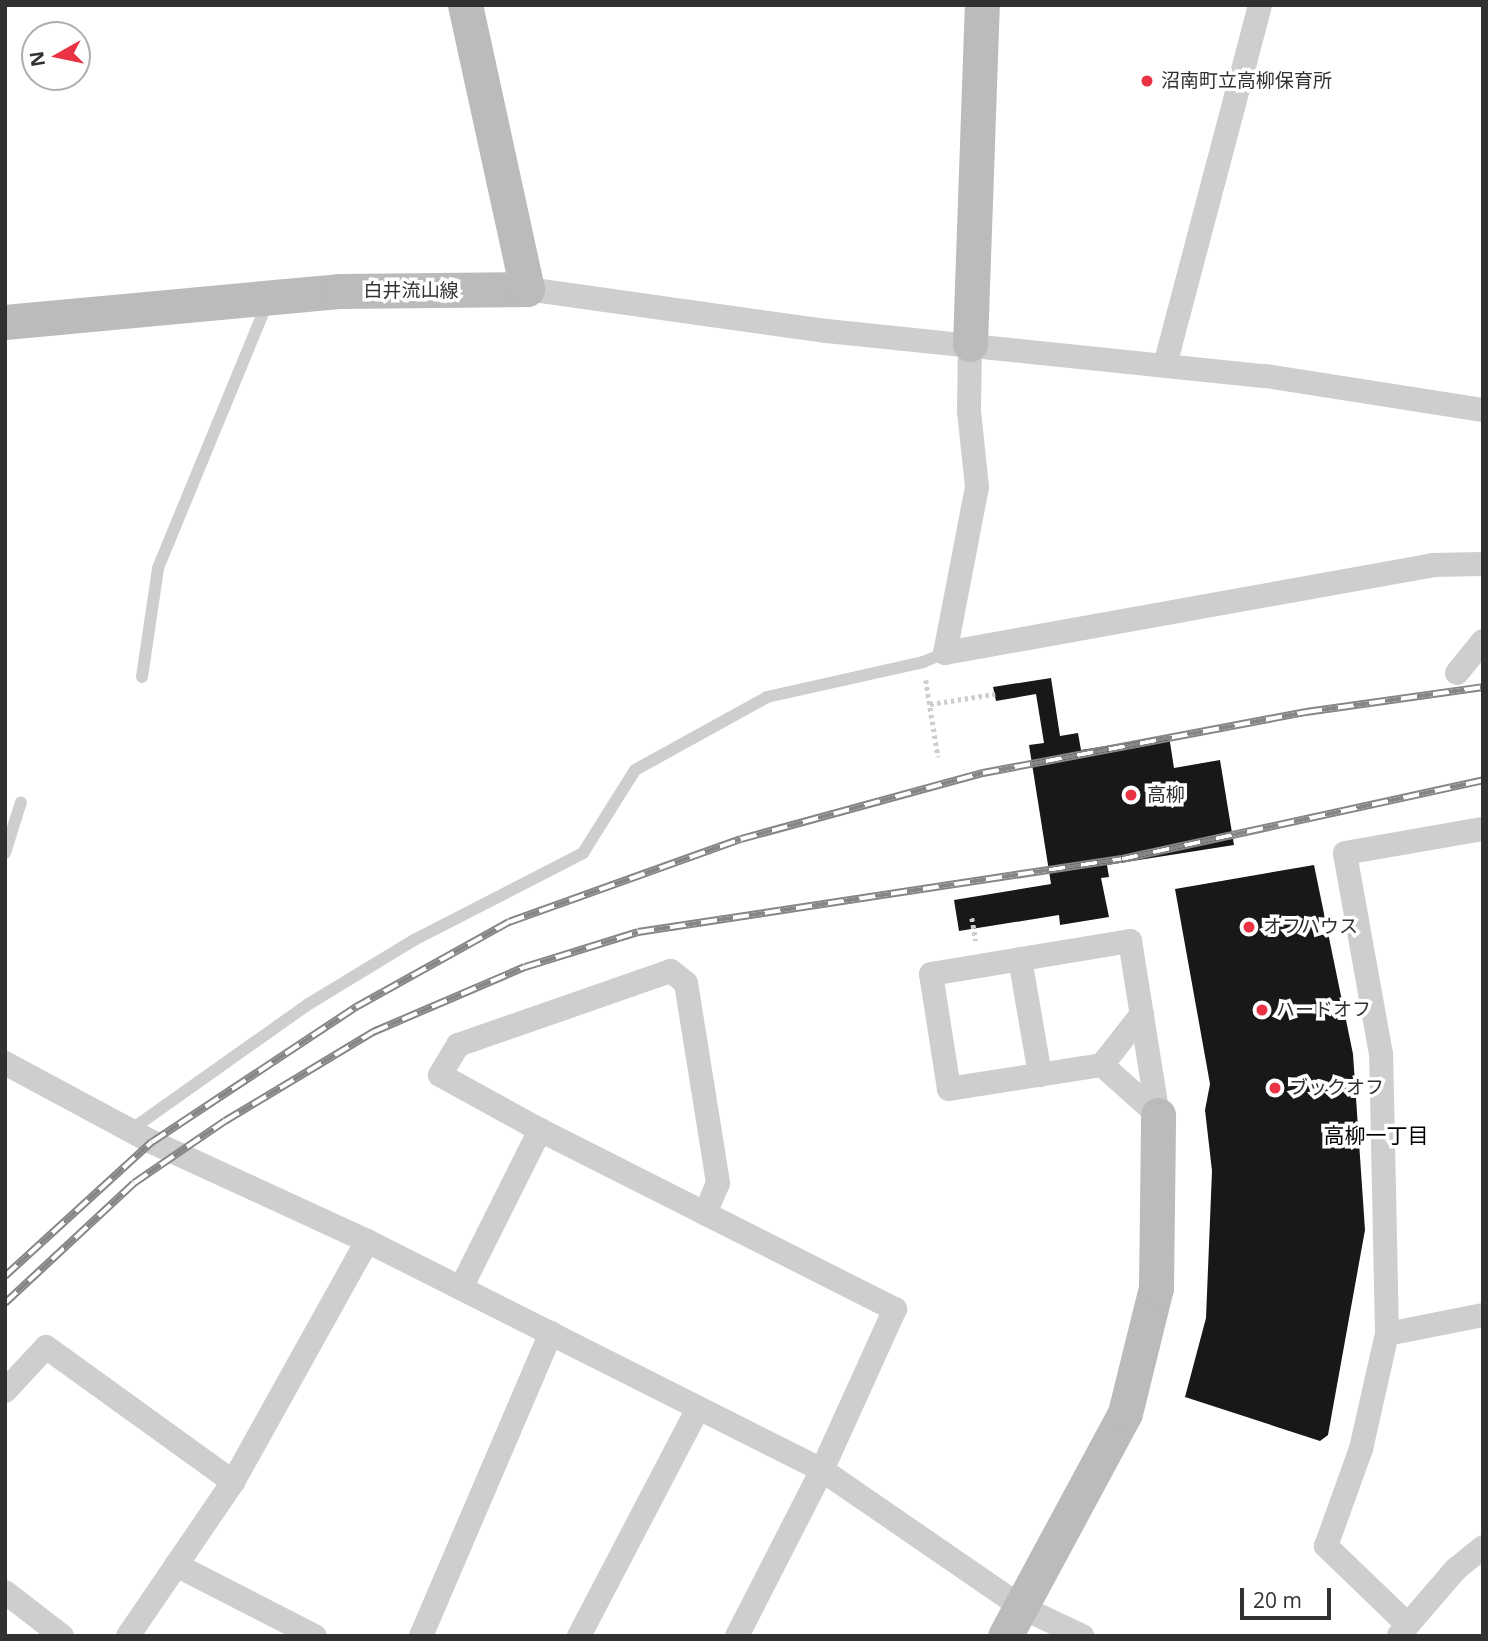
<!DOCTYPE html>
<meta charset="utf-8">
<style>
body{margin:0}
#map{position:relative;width:1488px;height:1641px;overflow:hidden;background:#fff;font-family:"Open Sans","Noto Sans JP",sans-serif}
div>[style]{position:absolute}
.building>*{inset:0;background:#181818}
.path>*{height:4.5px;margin-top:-2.25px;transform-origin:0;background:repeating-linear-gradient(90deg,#cecece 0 3.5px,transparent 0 7px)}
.lane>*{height:12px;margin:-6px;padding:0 6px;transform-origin:6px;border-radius:6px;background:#cecece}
.street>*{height:24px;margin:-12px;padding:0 12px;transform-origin:12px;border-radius:12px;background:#cecece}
.secondary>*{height:35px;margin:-17.5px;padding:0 17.5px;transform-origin:17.5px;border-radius:17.5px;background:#bbb}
.rail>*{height:8px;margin-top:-4px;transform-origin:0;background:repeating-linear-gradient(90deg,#fff 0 16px,#868686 0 32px);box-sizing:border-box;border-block:2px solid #868686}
.dots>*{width:19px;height:19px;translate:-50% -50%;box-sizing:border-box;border:4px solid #fff;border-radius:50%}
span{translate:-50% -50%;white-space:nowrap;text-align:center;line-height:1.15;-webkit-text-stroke:7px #fff;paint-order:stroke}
.poi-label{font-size:19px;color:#313131}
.left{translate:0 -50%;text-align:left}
.street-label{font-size:19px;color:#313131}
.neighbourhood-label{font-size:21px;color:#000}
.frame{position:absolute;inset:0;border:7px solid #313131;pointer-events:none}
.north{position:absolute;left:21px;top:21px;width:70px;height:70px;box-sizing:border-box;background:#fff;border:2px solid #adadad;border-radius:50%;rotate:261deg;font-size:19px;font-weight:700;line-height:28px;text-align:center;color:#313131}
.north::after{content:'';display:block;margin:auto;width:24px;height:32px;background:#e93344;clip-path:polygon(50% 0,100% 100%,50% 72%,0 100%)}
.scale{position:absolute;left:1240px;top:1588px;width:91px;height:32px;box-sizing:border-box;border:4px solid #313131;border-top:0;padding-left:9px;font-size:21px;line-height:24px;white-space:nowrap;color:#313131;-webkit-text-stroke:5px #fff;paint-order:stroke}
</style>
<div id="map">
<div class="building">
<i style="clip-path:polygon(1051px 678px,1060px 736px,1078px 733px,1081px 750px,1169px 736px,1174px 768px,1220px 760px,1234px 845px,1107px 865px,1109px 877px,1101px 878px,1109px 917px,1060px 925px,1059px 915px,959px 931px,954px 900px,1051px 884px,1029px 745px,1044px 743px,1036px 694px,996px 701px,993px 687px)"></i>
<i style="clip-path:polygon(1314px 865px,1353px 1054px,1365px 1230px,1328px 1435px,1320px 1441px,1185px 1397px,1206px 1318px,1212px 1171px,1205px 1110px,1210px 1084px,1175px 889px)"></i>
</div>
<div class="path">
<i style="left:926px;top:680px;width:78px;rotate:81.1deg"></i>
<i style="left:930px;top:704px;width:66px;rotate:-8.7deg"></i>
<i style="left:972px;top:918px;width:23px;rotate:80deg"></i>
</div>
<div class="lane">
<i style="left:142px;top:677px;width:110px;rotate:-81.6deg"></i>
<i style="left:158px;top:568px;width:287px;rotate:-67.6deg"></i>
<i style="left:5px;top:853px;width:53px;rotate:-72.6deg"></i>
<i style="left:132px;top:1129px;width:214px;rotate:-35.3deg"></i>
<i style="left:307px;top:1005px;width:125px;rotate:-31.3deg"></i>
<i style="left:414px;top:940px;width:190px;rotate:-27.2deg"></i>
<i style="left:583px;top:853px;width:98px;rotate:-57.9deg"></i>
<i style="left:635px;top:770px;width:151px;rotate:-28.9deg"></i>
<i style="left:767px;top:697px;width:160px;rotate:-12.6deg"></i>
<i style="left:923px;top:662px;width:24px;rotate:-22deg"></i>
</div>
<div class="street">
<i style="left:527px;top:289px;width:303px;rotate:8deg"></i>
<i style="left:827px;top:331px;width:441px;rotate:5.9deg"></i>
<i style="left:1266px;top:376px;width:220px;rotate:8.9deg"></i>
<i style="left:970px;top:344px;width:67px;rotate:90.9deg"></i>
<i style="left:969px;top:411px;width:76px;rotate:84deg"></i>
<i style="left:977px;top:487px;width:169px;rotate:100.9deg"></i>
<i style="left:945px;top:653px;width:495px;rotate:-10.2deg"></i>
<i style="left:1432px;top:565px;width:51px;rotate:-1.1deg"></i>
<i style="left:1165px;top:365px;width:372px;rotate:-75.2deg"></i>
<i style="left:1457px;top:673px;width:41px;rotate:-50.9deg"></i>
<i style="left:1130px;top:941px;width:176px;rotate:80.9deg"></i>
<i style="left:1158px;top:1115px;width:75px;rotate:-138.2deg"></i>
<i style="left:1102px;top:1065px;width:155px;rotate:171.1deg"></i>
<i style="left:949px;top:1089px;width:116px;rotate:-98.9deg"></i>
<i style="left:931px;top:974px;width:202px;rotate:-9.4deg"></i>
<i style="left:1020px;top:959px;width:118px;rotate:80.2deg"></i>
<i style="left:5px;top:1063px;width:167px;rotate:28.3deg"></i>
<i style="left:152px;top:1142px;width:237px;rotate:24.7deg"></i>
<i style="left:367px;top:1241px;width:509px;rotate:26.72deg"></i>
<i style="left:822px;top:1470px;width:242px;rotate:34.5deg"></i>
<i style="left:1021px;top:1607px;width:68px;rotate:25.4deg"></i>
<i style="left:1102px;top:1065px;width:65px;rotate:-51.9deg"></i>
<i style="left:540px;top:1130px;width:114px;rotate:-151.2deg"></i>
<i style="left:440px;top:1075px;width:35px;rotate:-59deg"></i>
<i style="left:458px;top:1045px;width:225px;rotate:-19.2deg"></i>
<i style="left:671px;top:971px;width:19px;rotate:39deg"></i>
<i style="left:686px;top:983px;width:203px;rotate:80.9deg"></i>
<i style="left:718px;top:1183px;width:33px;rotate:113deg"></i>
<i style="left:461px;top:1288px;width:177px;rotate:-63.4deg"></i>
<i style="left:540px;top:1130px;width:398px;rotate:26.8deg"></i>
<i style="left:895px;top:1309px;width:177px;rotate:114.4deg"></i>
<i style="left:822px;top:1470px;width:186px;rotate:117.1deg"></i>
<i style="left:1387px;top:1334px;width:280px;rotate:-91.2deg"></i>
<i style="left:1381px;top:1054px;width:204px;rotate:-100.2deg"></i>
<i style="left:1345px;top:853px;width:140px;rotate:-9.9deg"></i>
<i style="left:5px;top:1391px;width:60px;rotate:-47deg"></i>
<i style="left:46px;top:1347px;width:231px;rotate:35.8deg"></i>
<i style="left:176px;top:1565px;width:156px;rotate:27.1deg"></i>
<i style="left:5px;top:1592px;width:72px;rotate:37.7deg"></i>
<i style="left:1408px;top:1625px;width:114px;rotate:-136.1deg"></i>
<i style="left:1326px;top:1546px;width:103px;rotate:-70.2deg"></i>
<i style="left:1361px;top:1449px;width:118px;rotate:-77.3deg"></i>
<i style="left:1387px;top:1334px;width:98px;rotate:-11.2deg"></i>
<i style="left:1399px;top:1635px;width:87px;rotate:-49.2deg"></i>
<i style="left:1456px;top:1569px;width:35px;rotate:-39deg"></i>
<i style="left:128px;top:1636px;width:186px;rotate:-55.7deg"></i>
<i style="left:233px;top:1482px;width:276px;rotate:-60.9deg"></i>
<i style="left:421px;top:1636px;width:330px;rotate:-66.8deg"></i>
<i style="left:579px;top:1636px;width:257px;rotate:-62.4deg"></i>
</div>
<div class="secondary">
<i style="left:5px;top:322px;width:335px;rotate:-5.3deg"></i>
<i style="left:339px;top:291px;width:188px;rotate:-0.6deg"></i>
<i style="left:527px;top:289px;width:291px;rotate:-102.3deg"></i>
<i style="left:970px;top:344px;width:339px;rotate:-88deg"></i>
<i style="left:1005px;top:1636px;width:253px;rotate:-61.7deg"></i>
<i style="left:1125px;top:1413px;width:129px;rotate:-76.1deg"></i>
<i style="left:1156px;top:1288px;width:173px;rotate:-89.3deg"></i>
</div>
<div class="rail">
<i style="left:5px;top:1276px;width:199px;rotate:-42.4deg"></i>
<i style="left:152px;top:1142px;width:245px;rotate:-33.5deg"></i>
<i style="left:356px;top:1007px;width:175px;rotate:-29.1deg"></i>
<i style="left:509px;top:922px;width:246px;rotate:-19.7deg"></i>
<i style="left:741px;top:839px;width:251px;rotate:-15.3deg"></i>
<i style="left:983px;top:773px;width:329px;rotate:-10.7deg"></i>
<i style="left:1306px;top:712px;width:179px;rotate:-8deg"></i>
<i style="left:5px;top:1303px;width:176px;rotate:-42.9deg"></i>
<i style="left:134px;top:1183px;width:110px;rotate:-34.3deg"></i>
<i style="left:225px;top:1121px;width:173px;rotate:-31deg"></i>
<i style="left:373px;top:1032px;width:165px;rotate:-23.2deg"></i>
<i style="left:525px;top:967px;width:118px;rotate:-17.2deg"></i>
<i style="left:638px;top:932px;width:489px;rotate:-8.6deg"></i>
<i style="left:1122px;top:859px;width:370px;rotate:-12.3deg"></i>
</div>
<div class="dots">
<i style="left:1147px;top:81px;background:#e93344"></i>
<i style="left:1131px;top:795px;background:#e93344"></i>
<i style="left:1249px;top:927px;background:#e93344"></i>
<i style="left:1262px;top:1010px;background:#e93344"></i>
<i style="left:1275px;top:1088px;background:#e93344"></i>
</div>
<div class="poi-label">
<span class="left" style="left:1161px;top:81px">沼南町立高柳保育所</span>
<span class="left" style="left:1147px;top:795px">高柳</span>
<span class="left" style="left:1263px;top:927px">オフハウス</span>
<span class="left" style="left:1276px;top:1010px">ハードオフ</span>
<span class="left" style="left:1289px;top:1088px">ブックオフ</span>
</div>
<div class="street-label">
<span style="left:411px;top:291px">白井流山線</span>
</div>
<div class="neighbourhood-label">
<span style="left:1376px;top:1135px">高柳一丁目</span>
</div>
<div class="frame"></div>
<div class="north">N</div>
<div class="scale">20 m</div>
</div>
